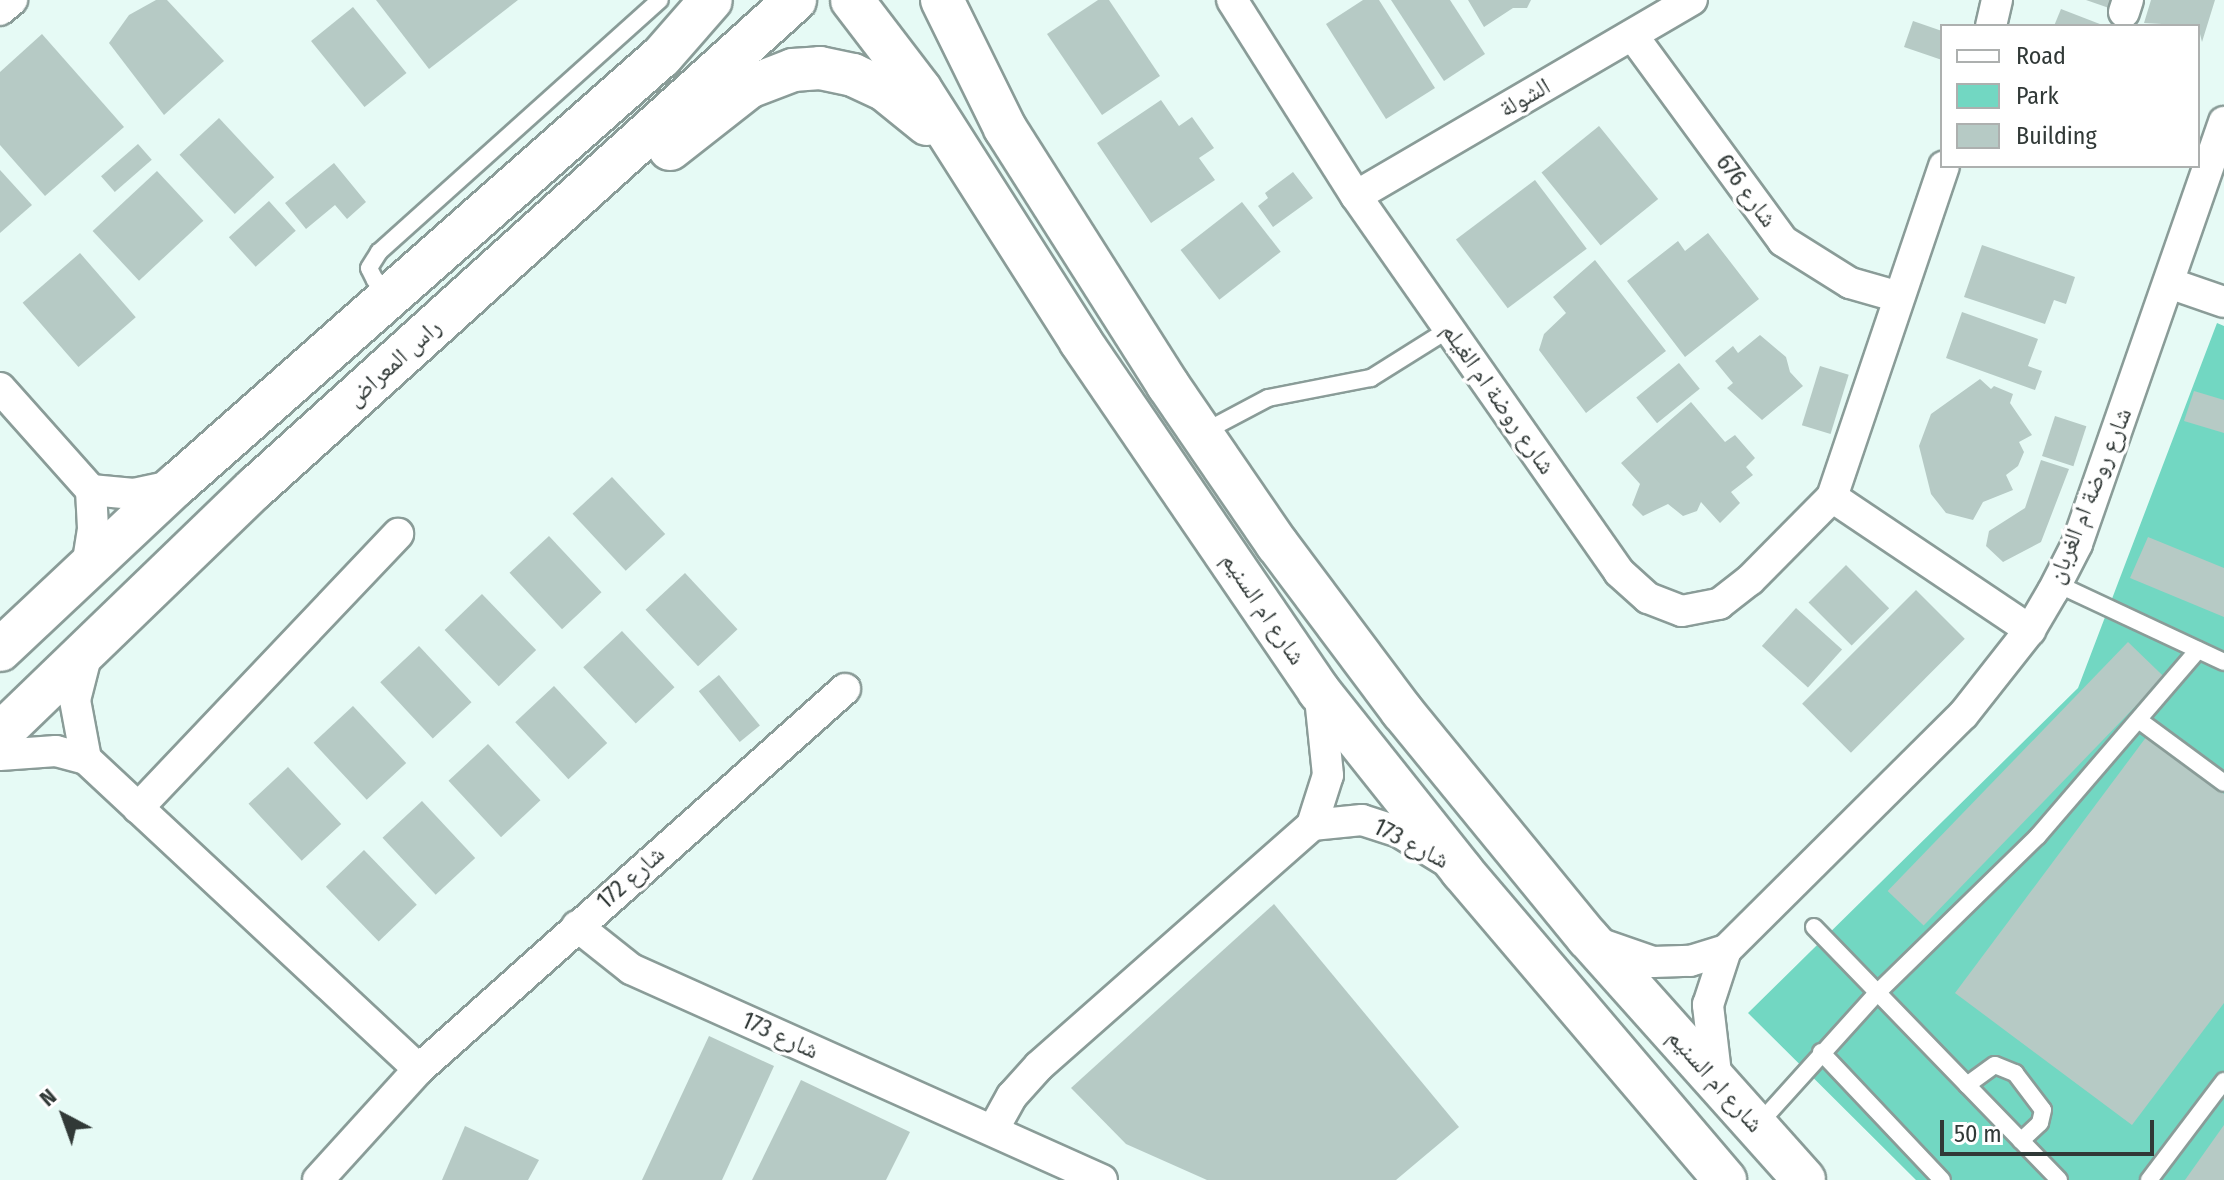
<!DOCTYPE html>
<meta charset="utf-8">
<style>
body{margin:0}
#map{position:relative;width:2224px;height:1180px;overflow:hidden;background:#e6faf5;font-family:"Fira Sans Condensed","Noto Naskh Arabic",sans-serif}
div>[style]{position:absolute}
.green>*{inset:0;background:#72d7c2}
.building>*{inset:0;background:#b6cac5;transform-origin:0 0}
.roads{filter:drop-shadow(2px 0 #8a9c98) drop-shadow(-2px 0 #8a9c98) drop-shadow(0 2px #8a9c98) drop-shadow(0 -2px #8a9c98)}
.lane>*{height:16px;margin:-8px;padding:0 8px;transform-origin:8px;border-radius:8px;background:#fff}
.street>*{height:30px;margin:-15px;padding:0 15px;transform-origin:15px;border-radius:15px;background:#fff}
.secondary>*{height:42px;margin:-21px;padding:0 21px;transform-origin:21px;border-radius:21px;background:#fff}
span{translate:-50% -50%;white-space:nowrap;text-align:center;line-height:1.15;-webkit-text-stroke:7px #fff;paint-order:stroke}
.street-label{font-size:24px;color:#313937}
.legend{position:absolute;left:1940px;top:24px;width:260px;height:144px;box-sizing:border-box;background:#fff;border:2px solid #adb0af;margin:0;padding:10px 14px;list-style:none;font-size:24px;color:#313937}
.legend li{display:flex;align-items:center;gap:16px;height:40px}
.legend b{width:40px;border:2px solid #adb0af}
.north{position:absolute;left:24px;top:1076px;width:80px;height:80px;-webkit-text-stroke:6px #fff;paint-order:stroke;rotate:319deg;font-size:22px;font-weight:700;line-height:32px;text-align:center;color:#313937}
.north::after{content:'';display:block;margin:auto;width:28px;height:36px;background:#313937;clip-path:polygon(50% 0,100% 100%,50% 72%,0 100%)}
.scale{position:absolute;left:1940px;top:1120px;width:214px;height:36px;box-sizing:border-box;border:4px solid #313937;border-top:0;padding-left:10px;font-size:24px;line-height:28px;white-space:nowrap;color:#313937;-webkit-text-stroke:6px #fff;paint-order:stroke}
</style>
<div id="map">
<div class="green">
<i style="clip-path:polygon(2217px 323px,2224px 326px,2224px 1180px,1916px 1180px,1748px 1013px,2078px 688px)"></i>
</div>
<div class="building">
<i style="clip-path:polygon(156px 0,167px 0,224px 61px,164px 115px,109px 43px,129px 15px)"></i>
<i style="clip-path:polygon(376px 0,518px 0,429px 69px)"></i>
<i style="clip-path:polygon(1098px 0,1109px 0,1160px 76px,1102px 115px,1047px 34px)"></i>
<i style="clip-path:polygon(1363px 0,1379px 0,1435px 88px,1386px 119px,1326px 24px)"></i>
<i style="clip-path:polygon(1391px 0,1450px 0,1485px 54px,1444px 81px)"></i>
<i style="clip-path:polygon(1468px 0,1531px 0,1527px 8px,1513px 8px,1484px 27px)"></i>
<i style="clip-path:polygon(2086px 0,2112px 0,2109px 8px)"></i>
<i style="clip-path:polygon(2151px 0,2215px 0,2202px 42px,2198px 26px,2144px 23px)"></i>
<i style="left:353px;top:7px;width:85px;height:54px;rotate:51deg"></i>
<i style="clip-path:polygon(2061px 9px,2105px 26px,2054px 26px)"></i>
<i style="clip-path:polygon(1913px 21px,1942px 31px,1942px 60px,1904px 47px)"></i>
<i style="clip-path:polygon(42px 34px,124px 127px,45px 196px,0 145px,0 72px)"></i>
<i style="clip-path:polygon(1161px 100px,1179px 126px,1192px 117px,1214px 148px,1199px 158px,1215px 180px,1151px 223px,1097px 143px)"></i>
<i style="left:219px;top:118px;width:81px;height:54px;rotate:47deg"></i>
<i style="left:1599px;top:126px;width:94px;height:74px;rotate:51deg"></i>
<i style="left:138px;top:144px;width:21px;height:49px;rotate:49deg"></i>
<i style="clip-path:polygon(334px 163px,366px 202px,347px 219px,335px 205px,306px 229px,285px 203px)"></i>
<i style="clip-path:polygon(0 170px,32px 205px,0 233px)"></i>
<i style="left:157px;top:171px;width:68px;height:88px;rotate:47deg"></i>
<i style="clip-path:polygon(1293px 172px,1313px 198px,1273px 227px,1258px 206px,1268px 198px,1265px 193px)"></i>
<i style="left:1535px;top:180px;width:86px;height:99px;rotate:53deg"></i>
<i style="left:269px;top:201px;width:40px;height:54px;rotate:48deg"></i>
<i style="left:1242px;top:202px;width:63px;height:78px;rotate:52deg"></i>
<i style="clip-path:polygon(1708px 233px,1759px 299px,1685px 357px,1627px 281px,1678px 241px,1685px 251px)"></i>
<i style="clip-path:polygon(1982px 245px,2075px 277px,2066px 304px,2054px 300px,2045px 324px,1964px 297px)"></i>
<i style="left:80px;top:253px;width:85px;height:76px;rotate:49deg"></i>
<i style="clip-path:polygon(1595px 260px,1666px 351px,1586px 413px,1539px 350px,1544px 334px,1566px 313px,1553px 297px)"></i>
<i style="clip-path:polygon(1962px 312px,2038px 339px,2028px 366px,2042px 371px,2035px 390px,1946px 358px)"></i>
<i style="clip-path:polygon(1760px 335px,1786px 357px,1790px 372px,1803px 386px,1762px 420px,1727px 388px,1733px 383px,1715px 361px,1733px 346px,1738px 353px)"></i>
<i style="left:1679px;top:363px;width:33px;height:55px;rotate:51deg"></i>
<i style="left:1820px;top:366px;width:30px;height:62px;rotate:17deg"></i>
<i style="clip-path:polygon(1980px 379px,1991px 389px,1994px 386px,2013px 394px,2010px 403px,2032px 435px,2019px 442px,2024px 452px,2018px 466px,2006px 475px,2013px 490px,1983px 502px,1973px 520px,1946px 513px,1931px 494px,1919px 446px,1931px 414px)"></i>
<i style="clip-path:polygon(2194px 391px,2224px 400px,2224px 433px,2184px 421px)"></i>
<i style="clip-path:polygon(1691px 402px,1725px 442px,1735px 435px,1755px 458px,1746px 467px,1753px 475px,1731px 492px,1740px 503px,1720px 523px,1701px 502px,1697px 511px,1683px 516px,1668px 504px,1643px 516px,1632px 505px,1640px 484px,1621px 463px)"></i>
<i style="left:2055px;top:416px;width:33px;height:42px;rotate:18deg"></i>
<i style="clip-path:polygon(2041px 460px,2069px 469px,2041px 542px,2003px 562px,1986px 546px,1989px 531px,2025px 508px)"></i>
<i style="left:612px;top:477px;width:78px;height:54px;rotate:47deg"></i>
<i style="left:549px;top:536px;width:77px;height:54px;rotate:47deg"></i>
<i style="clip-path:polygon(2148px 537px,2224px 568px,2224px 617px,2130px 578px)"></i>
<i style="left:1846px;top:565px;width:61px;height:53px;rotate:45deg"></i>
<i style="left:685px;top:573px;width:77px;height:54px;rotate:47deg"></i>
<i style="left:1916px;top:590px;width:69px;height:161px;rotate:45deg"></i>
<i style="left:482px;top:594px;width:78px;height:52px;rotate:46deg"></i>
<i style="left:1796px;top:608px;width:62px;height:51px;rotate:42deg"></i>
<i style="left:622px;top:631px;width:77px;height:53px;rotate:47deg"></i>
<i style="left:2128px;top:642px;width:50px;height:346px;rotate:44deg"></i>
<i style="left:419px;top:646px;width:77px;height:53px;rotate:47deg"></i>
<i style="left:719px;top:675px;width:65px;height:26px;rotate:51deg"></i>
<i style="left:554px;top:686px;width:78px;height:53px;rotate:47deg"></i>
<i style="left:353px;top:706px;width:78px;height:54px;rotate:47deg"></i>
<i style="clip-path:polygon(2147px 736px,2224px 794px,2224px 1003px,2132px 1125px,1955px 993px)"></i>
<i style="left:488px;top:744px;width:77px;height:54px;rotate:47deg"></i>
<i style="left:288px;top:767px;width:78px;height:54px;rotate:47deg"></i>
<i style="left:422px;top:801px;width:78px;height:54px;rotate:47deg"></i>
<i style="left:364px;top:850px;width:76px;height:53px;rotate:46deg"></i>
<i style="clip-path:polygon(1274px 904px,1459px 1127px,1396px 1180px,1207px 1180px,1126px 1144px,1071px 1088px)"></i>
<i style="clip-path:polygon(709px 1036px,774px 1066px,722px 1180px,642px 1180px)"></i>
<i style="clip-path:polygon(801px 1080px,910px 1132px,886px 1180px,752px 1180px)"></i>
<i style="clip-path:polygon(2224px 1125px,2224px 1180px,2185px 1180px)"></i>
<i style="clip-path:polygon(465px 1126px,539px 1160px,528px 1180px,442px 1180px)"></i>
</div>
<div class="roads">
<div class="lane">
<i style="left:393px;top:292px;width:22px;rotate:-146deg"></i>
<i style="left:375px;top:280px;width:13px;rotate:-117deg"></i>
<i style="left:369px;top:268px;width:19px;rotate:-58deg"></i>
<i style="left:379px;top:252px;width:377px;rotate:-41.9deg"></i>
<i style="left:1202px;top:433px;width:75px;rotate:-27.9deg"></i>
<i style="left:1268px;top:398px;width:105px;rotate:-11deg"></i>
<i style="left:1371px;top:378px;width:92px;rotate:-32.1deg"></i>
<i style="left:2057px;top:584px;width:184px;rotate:25deg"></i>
<i style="left:2140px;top:721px;width:104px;rotate:36.4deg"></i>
<i style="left:1814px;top:927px;width:352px;rotate:45.9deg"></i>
<i style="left:1821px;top:1052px;width:176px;rotate:46.6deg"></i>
<i style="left:1967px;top:1085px;width:34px;rotate:-36deg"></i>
<i style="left:1995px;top:1065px;width:22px;rotate:22deg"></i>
<i style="left:2015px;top:1073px;width:46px;rotate:52.9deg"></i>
<i style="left:2043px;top:1110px;width:13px;rotate:103deg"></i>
<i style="left:2040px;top:1123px;width:26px;rotate:137deg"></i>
<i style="left:1756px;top:1127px;width:181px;rotate:-47.9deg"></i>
<i style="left:1877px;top:993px;width:225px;rotate:-44.3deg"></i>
<i style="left:2038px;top:836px;width:245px;rotate:-49.3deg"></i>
<i style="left:2149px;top:1180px;width:124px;rotate:-52.9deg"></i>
</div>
<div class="street">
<i style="left:1232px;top:0;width:232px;rotate:57.7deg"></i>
<i style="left:1356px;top:196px;width:459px;rotate:55deg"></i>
<i style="left:1619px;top:572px;width:39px;rotate:42deg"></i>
<i style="left:1648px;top:598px;width:36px;rotate:21deg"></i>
<i style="left:1682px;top:611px;width:38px;rotate:-11deg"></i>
<i style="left:1719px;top:604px;width:39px;rotate:-38deg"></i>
<i style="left:1750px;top:580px;width:117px;rotate:-45.3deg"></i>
<i style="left:1832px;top:497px;width:349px;rotate:-71.3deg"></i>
<i style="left:0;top:10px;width:16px;rotate:-40deg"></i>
<i style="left:2124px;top:12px;width:13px;rotate:-72deg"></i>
<i style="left:1991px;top:26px;width:27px;rotate:-77deg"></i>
<i style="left:1633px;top:36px;width:254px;rotate:53.8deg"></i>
<i style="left:1783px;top:241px;width:79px;rotate:32.1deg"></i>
<i style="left:1850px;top:283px;width:51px;rotate:15.9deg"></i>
<i style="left:1356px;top:196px;width:389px;rotate:-30.3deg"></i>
<i style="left:2169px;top:283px;width:58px;rotate:19.1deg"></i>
<i style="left:0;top:388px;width:137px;rotate:48.3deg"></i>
<i style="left:91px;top:490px;width:39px;rotate:87deg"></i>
<i style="left:93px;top:529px;width:39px;rotate:99deg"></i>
<i style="left:91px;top:490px;width:43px;rotate:5.3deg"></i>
<i style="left:134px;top:494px;width:43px;rotate:-12.1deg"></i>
<i style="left:1832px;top:497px;width:239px;rotate:33.9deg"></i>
<i style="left:0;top:755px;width:56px;rotate:-4.1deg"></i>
<i style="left:56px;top:751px;width:31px;rotate:15deg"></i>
<i style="left:86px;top:759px;width:455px;rotate:43deg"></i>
<i style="left:86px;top:759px;width:60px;rotate:-100.6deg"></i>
<i style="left:75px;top:700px;width:49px;rotate:-75.7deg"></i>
<i style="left:138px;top:808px;width:378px;rotate:-46.5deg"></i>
<i style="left:1312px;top:825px;width:52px;rotate:-72.3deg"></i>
<i style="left:1328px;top:775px;width:78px;rotate:-95.9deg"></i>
<i style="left:577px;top:926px;width:69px;rotate:38.5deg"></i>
<i style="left:631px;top:969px;width:516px;rotate:24.13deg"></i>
<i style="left:1598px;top:943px;width:58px;rotate:19.1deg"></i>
<i style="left:1653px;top:962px;width:37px;rotate:-2deg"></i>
<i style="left:1690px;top:961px;width:38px;rotate:-17deg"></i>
<i style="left:1717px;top:1082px;width:78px;rotate:-96.7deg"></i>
<i style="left:1708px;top:1005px;width:58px;rotate:-71.9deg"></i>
<i style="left:1726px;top:950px;width:334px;rotate:-44.8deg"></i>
<i style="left:1963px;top:715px;width:108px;rotate:-51.8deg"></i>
<i style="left:2030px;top:630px;width:45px;rotate:-59.5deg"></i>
<i style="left:2053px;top:591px;width:53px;rotate:-62.9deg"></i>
<i style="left:2077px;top:544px;width:447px;rotate:-70.8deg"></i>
<i style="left:993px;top:1130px;width:39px;rotate:-61deg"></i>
<i style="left:1012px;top:1096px;width:40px;rotate:-48deg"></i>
<i style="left:1039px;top:1066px;width:364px;rotate:-41.4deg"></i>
<i style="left:1312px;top:825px;width:50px;rotate:-5.7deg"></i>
<i style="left:1362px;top:820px;width:39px;rotate:18deg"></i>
<i style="left:1399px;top:832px;width:52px;rotate:31.5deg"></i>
<i style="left:318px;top:1180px;width:150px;rotate:-47.7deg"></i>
<i style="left:419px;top:1069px;width:571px;rotate:-41.73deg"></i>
</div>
<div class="secondary">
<i style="left:852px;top:0;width:112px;rotate:52.6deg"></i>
<i style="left:920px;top:89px;width:300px;rotate:57.5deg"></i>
<i style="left:1081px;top:342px;width:422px;rotate:55.7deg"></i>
<i style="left:1319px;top:691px;width:230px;rotate:51.5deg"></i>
<i style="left:1462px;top:871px;width:406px;rotate:49.6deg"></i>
<i style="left:942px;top:0;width:143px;rotate:63.8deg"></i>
<i style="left:1005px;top:128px;width:304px;rotate:57.6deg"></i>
<i style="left:1168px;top:385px;width:193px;rotate:55.6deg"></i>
<i style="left:1277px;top:544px;width:209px;rotate:53.2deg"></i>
<i style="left:1402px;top:711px;width:293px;rotate:50.7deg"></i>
<i style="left:1588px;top:938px;width:324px;rotate:48.2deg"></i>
<i style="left:670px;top:149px;width:100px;rotate:-38.1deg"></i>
<i style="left:749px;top:87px;width:47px;rotate:-21.1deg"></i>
<i style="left:793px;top:70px;width:27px;rotate:-4deg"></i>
<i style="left:820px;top:68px;width:34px;rotate:12deg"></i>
<i style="left:853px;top:75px;width:35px;rotate:25deg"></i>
<i style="left:885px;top:90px;width:54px;rotate:39deg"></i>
<i style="left:0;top:650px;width:241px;rotate:-43.2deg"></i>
<i style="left:176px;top:485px;width:648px;rotate:-41.44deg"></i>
<i style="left:662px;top:56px;width:74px;rotate:-48.8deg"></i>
<i style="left:0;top:734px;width:354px;rotate:-44deg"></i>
<i style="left:255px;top:488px;width:728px;rotate:-42.1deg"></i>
</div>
</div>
<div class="street-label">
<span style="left:1525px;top:98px;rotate:-30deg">الشولة</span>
<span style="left:1746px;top:191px;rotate:53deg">شارع 676</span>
<span style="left:394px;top:363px;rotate:-42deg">راس المعراض</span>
<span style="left:1498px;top:399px;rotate:55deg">شارع روضة ام الغيلم</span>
<span style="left:2090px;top:496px;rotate:-68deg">شارع روضة ام الغربان</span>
<span style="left:1263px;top:609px;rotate:56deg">شارع ام السنيم</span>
<span style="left:1411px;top:844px;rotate:27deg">شارع 173</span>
<span style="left:631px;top:878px;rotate:-42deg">شارع 172</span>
<span style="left:780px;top:1036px;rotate:24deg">شارع 173</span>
<span style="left:1715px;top:1081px;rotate:48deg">شارع ام السنيم</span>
</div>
<ul class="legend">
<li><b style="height:10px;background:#fff"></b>Road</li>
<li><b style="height:22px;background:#72d7c2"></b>Park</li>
<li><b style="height:22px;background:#b6cac5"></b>Building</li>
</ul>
<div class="north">N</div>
<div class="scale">50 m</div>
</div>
